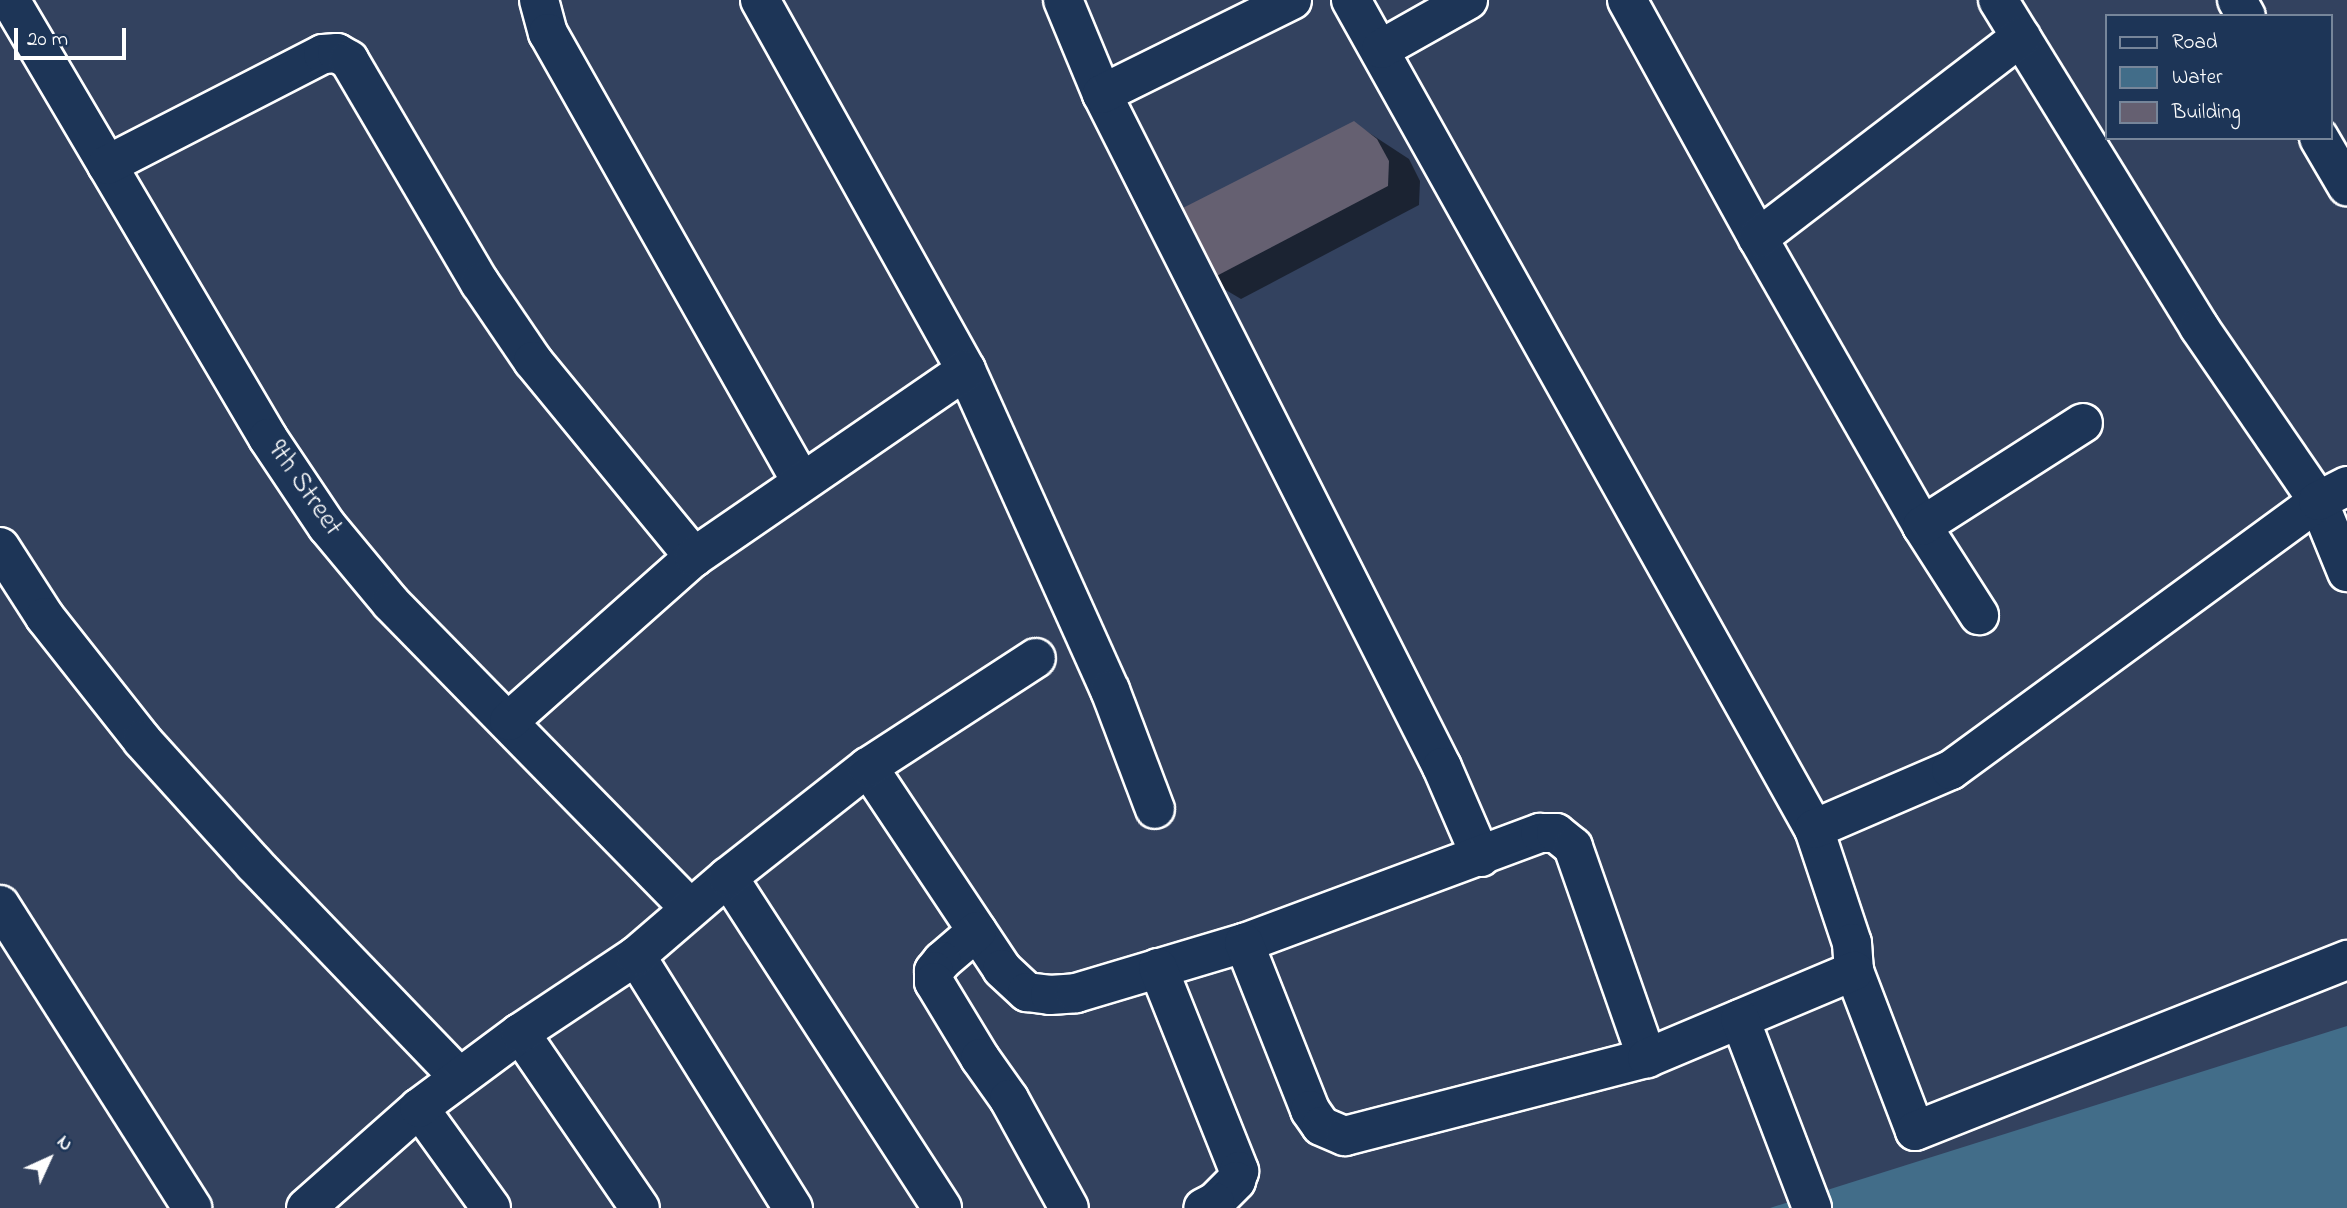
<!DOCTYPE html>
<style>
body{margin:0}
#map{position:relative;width:2347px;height:1208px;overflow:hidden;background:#33425f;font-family:"Indie Flower",sans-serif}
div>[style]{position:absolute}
.water>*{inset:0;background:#426d89}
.shadow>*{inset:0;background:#0007}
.building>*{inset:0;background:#656071}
.roads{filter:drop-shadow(2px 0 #fff) drop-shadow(-2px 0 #fff) drop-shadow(0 2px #fff) drop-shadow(0 -2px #fff)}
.street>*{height:38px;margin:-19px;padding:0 19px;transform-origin:19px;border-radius:19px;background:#1d3557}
span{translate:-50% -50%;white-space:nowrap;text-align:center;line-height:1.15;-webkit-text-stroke:5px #1d3557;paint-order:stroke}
.street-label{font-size:28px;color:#fff}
.legend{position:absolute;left:2105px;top:14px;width:228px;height:126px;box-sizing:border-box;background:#1d3557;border:2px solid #77869a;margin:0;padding:9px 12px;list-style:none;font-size:21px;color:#fff}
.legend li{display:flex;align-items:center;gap:14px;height:35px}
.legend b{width:35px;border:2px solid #77869a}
.north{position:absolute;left:14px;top:1124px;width:70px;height:70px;-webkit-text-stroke:5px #1d3557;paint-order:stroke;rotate:45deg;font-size:19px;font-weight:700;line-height:28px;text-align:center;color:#fff}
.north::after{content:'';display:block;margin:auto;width:24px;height:32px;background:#fff;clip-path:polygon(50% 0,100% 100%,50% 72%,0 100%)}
.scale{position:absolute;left:14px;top:28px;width:112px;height:32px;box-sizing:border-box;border:4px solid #fff;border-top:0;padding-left:9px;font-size:21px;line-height:24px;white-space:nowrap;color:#fff;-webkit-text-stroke:5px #1d3557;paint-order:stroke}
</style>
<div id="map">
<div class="water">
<i style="clip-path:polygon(2347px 1026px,2347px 1208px,1770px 1208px)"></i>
</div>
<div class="shadow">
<i style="clip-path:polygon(1354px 123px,1409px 159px,1420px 181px,1419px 205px,1241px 299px,1209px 280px)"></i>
</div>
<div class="building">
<i style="clip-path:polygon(1354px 121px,1377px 139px,1389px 161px,1388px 186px,1207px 281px,1173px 213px)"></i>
</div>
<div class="roads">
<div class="street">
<i style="left:10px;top:0;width:508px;rotate:59.5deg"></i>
<i style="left:268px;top:438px;width:106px;rotate:56.2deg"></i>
<i style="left:327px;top:526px;width:100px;rotate:50.3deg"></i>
<i style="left:391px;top:603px;width:427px;rotate:45.6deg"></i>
<i style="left:539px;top:0;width:34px;rotate:75deg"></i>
<i style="left:548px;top:33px;width:515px;rotate:60.55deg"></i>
<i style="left:760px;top:0;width:423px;rotate:60.9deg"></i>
<i style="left:966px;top:370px;width:351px;rotate:65.8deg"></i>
<i style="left:1110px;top:690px;width:127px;rotate:69.3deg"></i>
<i style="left:1063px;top:0;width:102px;rotate:67.5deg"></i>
<i style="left:1102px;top:94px;width:754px;rotate:63.2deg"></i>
<i style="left:1442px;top:767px;width:98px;rotate:66.6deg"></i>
<i style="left:1351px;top:0;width:950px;rotate:60.82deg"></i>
<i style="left:1814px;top:829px;width:120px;rotate:71.6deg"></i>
<i style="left:1852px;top:943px;width:28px;rotate:86deg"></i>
<i style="left:1854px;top:971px;width:171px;rotate:69.1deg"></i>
<i style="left:1915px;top:1131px;width:465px;rotate:-21.6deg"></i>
<i style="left:1627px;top:0;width:272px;rotate:61.2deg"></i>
<i style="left:1758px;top:238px;width:331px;rotate:60.3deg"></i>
<i style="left:1922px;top:526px;width:106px;rotate:57.4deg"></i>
<i style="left:1998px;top:0;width:384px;rotate:58.4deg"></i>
<i style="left:2199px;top:327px;width:211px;rotate:55.6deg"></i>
<i style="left:2318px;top:501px;width:77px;rotate:67.8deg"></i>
<i style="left:2237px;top:0;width:18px;rotate:61deg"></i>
<i style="left:1381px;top:49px;width:100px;rotate:-29.4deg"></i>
<i style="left:1102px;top:94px;width:212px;rotate:-26.3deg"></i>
<i style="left:2319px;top:138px;width:56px;rotate:59.7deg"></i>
<i style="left:107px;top:165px;width:243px;rotate:-27.2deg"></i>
<i style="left:323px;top:54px;width:14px;rotate:-4deg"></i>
<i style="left:337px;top:53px;width:14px;rotate:30deg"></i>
<i style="left:349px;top:60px;width:259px;rotate:59.6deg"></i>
<i style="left:480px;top:283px;width:94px;rotate:55.8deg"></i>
<i style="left:533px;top:361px;width:254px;rotate:50.6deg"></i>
<i style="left:1758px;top:238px;width:331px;rotate:-37.4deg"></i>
<i style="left:1922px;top:526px;width:191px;rotate:-32.6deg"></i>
<i style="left:0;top:547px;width:83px;rotate:57.3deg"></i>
<i style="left:45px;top:617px;width:157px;rotate:51.7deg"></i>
<i style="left:142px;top:740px;width:167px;rotate:47.9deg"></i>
<i style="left:254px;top:864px;width:296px;rotate:46.1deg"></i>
<i style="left:509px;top:721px;width:247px;rotate:-41.6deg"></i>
<i style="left:694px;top:557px;width:330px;rotate:-34.5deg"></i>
<i style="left:868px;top:767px;width:242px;rotate:56.4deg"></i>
<i style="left:1002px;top:969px;width:34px;rotate:43deg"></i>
<i style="left:1027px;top:992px;width:23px;rotate:7deg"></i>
<i style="left:1050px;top:995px;width:26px;rotate:-4deg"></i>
<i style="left:1076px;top:993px;width:175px;rotate:-16.6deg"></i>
<i style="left:1244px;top:943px;width:316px;rotate:-20.4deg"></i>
<i style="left:1540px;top:833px;width:16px"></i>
<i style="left:1556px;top:833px;width:22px;rotate:39deg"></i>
<i style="left:1573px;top:847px;width:224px;rotate:70.7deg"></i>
<i style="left:1814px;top:829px;width:149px;rotate:-23.3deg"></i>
<i style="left:1951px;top:770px;width:455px;rotate:-36.2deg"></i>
<i style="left:2318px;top:501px;width:33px;rotate:-27deg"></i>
<i style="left:728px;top:877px;width:394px;rotate:57.1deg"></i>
<i style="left:0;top:905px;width:359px;rotate:57.6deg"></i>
<i style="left:977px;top:931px;width:46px;rotate:139.4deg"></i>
<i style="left:942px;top:961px;width:13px;rotate:129deg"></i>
<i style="left:934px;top:971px;width:11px;rotate:90deg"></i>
<i style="left:934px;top:982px;width:89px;rotate:58.8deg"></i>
<i style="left:980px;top:1058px;width:50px;rotate:54.7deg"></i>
<i style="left:1009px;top:1099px;width:124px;rotate:61.2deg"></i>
<i style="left:1244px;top:943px;width:180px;rotate:68.4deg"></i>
<i style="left:1310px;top:1110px;width:19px;rotate:55deg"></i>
<i style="left:1321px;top:1126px;width:26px;rotate:23deg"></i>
<i style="left:1345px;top:1136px;width:312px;rotate:-14.5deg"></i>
<i style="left:1647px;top:1058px;width:225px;rotate:-22.8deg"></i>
<i style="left:636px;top:956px;width:297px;rotate:58.1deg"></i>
<i style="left:1158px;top:968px;width:219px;rotate:68.2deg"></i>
<i style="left:1239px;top:1171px;width:10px;rotate:107deg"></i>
<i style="left:1236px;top:1181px;width:30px;rotate:135deg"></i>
<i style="left:1215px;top:1202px;width:13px;rotate:153deg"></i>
<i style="left:1740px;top:1019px;width:202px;rotate:69.1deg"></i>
<i style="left:520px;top:1033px;width:212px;rotate:55.6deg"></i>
<i style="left:419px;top:1108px;width:123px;rotate:54.2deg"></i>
<i style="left:306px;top:1208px;width:151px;rotate:-41.5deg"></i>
<i style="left:419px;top:1108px;width:126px;rotate:-36.6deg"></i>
<i style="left:520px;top:1033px;width:139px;rotate:-33.6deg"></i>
<i style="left:636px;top:956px;width:121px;rotate:-40.7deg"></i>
<i style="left:728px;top:877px;width:178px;rotate:-38.2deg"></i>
<i style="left:868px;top:767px;width:200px;rotate:-33deg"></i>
</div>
</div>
<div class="street-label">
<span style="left:304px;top:489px;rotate:55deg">9th Street</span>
</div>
<ul class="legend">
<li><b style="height:9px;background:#1d3557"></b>Road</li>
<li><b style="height:19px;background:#426d89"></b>Water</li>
<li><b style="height:19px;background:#656071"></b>Building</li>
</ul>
<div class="north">N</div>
<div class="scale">20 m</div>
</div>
